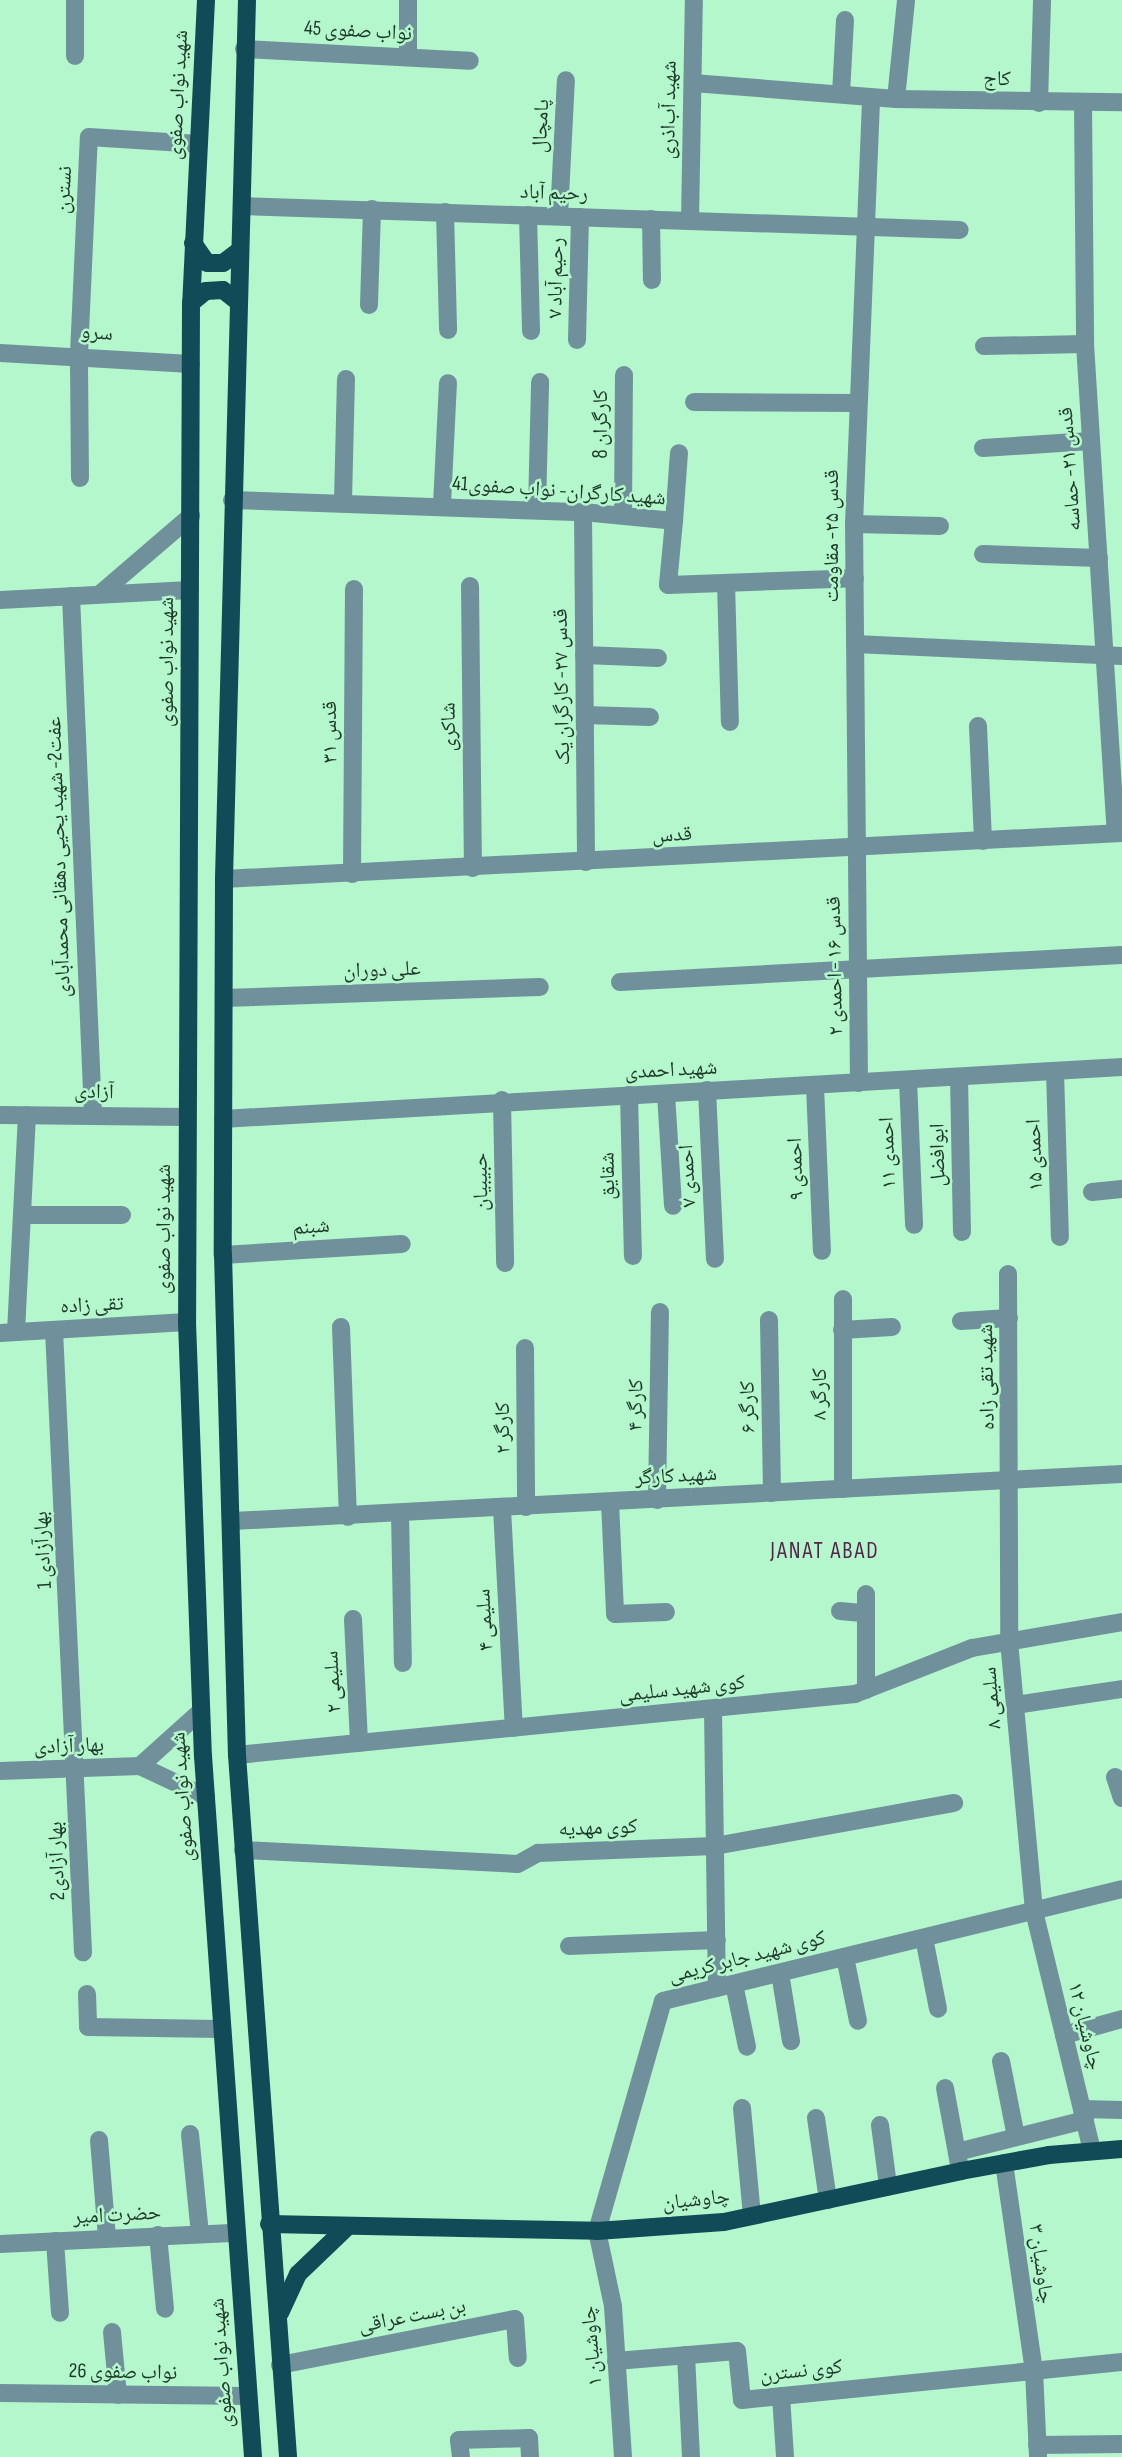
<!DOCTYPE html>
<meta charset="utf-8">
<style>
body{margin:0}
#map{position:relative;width:1122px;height:2457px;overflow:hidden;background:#b4f7cd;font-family:"Sofia Sans Condensed","Noto Naskh Arabic",sans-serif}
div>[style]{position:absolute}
.minor>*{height:18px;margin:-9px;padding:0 9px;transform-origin:9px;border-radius:9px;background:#70919b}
.major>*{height:18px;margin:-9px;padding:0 9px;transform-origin:9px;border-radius:9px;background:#124b58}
span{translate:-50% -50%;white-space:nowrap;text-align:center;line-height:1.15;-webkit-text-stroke:5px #b4f7cd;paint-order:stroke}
.street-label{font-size:21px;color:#1e3929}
.neighbourhood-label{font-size:23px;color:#58214d;letter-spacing:2px}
</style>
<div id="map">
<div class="minor">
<i style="left:408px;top:0;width:56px;rotate:90deg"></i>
<i style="left:244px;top:49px;width:226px;rotate:3deg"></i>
<i style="left:75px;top:56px;width:56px;rotate:-90deg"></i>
<i style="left:693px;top:83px;width:204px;rotate:4.5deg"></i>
<i style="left:896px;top:99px;width:226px;rotate:0.8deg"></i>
<i style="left:841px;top:94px;width:74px;rotate:-86.9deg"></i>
<i style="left:896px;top:99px;width:100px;rotate:-84.2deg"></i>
<i style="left:1039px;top:103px;width:103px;rotate:-88.3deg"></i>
<i style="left:1083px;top:103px;width:241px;rotate:89.5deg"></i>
<i style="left:1085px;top:344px;width:490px;rotate:86.4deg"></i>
<i style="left:242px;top:206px;width:718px;rotate:1.91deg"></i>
<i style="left:445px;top:212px;width:118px;rotate:88.5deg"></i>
<i style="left:528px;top:215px;width:116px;rotate:88.5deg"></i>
<i style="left:559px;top:216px;width:136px;rotate:-87.1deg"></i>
<i style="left:651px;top:219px;width:61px;rotate:89.1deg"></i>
<i style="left:690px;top:221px;width:221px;rotate:-89deg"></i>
<i style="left:369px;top:305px;width:96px;rotate:-88.2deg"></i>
<i style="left:577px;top:340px;width:123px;rotate:-88.6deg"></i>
<i style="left:984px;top:346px;width:101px;rotate:-1.1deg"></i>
<i style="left:0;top:353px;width:191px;rotate:3.3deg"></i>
<i style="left:694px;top:402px;width:161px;rotate:0.4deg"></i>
<i style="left:983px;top:448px;width:108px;rotate:-3.7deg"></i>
<i style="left:80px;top:478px;width:124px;rotate:-90.5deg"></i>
<i style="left:79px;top:354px;width:217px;rotate:-87.4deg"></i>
<i style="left:89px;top:137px;width:110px;rotate:3.6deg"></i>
<i style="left:232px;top:500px;width:351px;rotate:2deg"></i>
<i style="left:583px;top:512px;width:91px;rotate:5.6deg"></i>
<i style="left:674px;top:521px;width:64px;rotate:95.4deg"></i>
<i style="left:668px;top:585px;width:187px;rotate:-2.1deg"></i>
<i style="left:343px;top:501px;width:122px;rotate:-88.6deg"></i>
<i style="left:442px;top:505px;width:122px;rotate:-87.2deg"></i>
<i style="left:537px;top:509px;width:127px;rotate:-88.6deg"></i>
<i style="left:583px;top:512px;width:350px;rotate:89.5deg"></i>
<i style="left:623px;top:515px;width:140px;rotate:-89.6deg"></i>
<i style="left:674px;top:521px;width:68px;rotate:-85.8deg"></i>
<i style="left:854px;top:524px;width:86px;rotate:1.3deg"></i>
<i style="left:983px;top:554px;width:116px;rotate:2deg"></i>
<i style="left:726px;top:583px;width:139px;rotate:88.4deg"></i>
<i style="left:470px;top:586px;width:282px;rotate:89.4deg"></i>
<i style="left:100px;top:594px;width:120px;rotate:-40.6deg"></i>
<i style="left:71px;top:596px;width:519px;rotate:87.57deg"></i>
<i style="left:0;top:600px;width:190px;rotate:-3deg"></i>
<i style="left:855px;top:644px;width:267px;rotate:2.6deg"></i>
<i style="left:584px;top:655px;width:74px;rotate:2.3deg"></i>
<i style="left:585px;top:715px;width:65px;rotate:1.8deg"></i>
<i style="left:978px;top:726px;width:115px;rotate:87.5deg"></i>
<i style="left:352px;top:874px;width:285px;rotate:-89.6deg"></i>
<i style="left:224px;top:879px;width:899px;rotate:-2.93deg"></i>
<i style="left:620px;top:982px;width:503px;rotate:-3.08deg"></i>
<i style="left:225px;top:998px;width:315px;rotate:-2deg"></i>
<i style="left:1055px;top:1071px;width:166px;rotate:88.3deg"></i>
<i style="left:959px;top:1077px;width:155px;rotate:88.9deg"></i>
<i style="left:908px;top:1080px;width:145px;rotate:87.6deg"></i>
<i style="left:859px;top:1083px;width:559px;rotate:-90.51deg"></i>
<i style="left:854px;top:524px;width:426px;rotate:-87.7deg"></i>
<i style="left:815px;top:1086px;width:165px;rotate:87.6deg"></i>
<i style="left:707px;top:1090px;width:169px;rotate:87.3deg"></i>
<i style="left:666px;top:1094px;width:112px;rotate:86.4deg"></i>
<i style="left:629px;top:1095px;width:161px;rotate:88.6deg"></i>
<i style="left:502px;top:1100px;width:163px;rotate:88.9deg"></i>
<i style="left:0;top:1115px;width:187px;rotate:0.6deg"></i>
<i style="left:223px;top:1119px;width:901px;rotate:-3.31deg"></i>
<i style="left:1092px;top:1192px;width:30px;rotate:-6deg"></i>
<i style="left:23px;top:1215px;width:99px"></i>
<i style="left:223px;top:1255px;width:179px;rotate:-3.5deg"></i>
<i style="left:1008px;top:1274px;width:367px;rotate:89.8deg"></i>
<i style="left:1009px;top:1641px;width:271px;rotate:84.7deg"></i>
<i style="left:1034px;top:1911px;width:247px;rotate:76.4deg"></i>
<i style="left:769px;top:1320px;width:173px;rotate:89deg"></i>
<i style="left:961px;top:1321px;width:48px;rotate:-3.6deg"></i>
<i style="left:341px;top:1327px;width:190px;rotate:87.9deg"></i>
<i style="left:54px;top:1330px;width:623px;rotate:87.33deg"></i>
<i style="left:842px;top:1330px;width:50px;rotate:-3.4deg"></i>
<i style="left:16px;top:1332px;width:217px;rotate:-87.1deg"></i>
<i style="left:0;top:1333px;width:187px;rotate:-3.4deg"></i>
<i style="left:525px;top:1348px;width:159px;rotate:89.6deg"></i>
<i style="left:843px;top:1489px;width:190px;rotate:-90deg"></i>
<i style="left:657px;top:1500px;width:188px;rotate:-89.1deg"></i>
<i style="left:610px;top:1502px;width:112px;rotate:87.4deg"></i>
<i style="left:615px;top:1614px;width:51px;rotate:-2.2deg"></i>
<i style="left:502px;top:1509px;width:219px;rotate:86.9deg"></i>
<i style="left:400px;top:1513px;width:150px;rotate:88.9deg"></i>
<i style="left:233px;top:1521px;width:890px;rotate:-3.03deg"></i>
<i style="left:866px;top:1594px;width:96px;rotate:90deg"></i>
<i style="left:840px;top:1611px;width:25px;rotate:5deg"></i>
<i style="left:353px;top:1619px;width:124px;rotate:87.2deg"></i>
<i style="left:1015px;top:1705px;width:108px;rotate:-8.5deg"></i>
<i style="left:713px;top:1709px;width:279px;rotate:89.2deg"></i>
<i style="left:237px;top:1755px;width:621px;rotate:-5.64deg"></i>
<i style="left:855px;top:1694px;width:126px;rotate:-21.5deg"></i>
<i style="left:972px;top:1648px;width:152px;rotate:-9.8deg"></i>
<i style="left:140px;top:1766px;width:82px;rotate:-42deg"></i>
<i style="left:0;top:1771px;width:140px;rotate:-2deg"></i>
<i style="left:140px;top:1766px;width:73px;rotate:25.2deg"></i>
<i style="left:1115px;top:1777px;width:22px;rotate:72deg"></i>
<i style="left:243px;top:1850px;width:275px;rotate:2.9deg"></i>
<i style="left:518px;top:1864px;width:23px;rotate:-29deg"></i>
<i style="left:538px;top:1853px;width:177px;rotate:-2.3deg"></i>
<i style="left:715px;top:1846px;width:243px;rotate:-10.2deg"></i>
<i style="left:924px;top:1938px;width:72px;rotate:78.8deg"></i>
<i style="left:569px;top:1946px;width:148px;rotate:-2.3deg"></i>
<i style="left:845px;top:1957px;width:65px;rotate:78.5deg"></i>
<i style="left:780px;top:1973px;width:69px;rotate:80.8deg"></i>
<i style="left:734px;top:1984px;width:64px;rotate:78.3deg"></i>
<i style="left:87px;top:1994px;width:33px;rotate:88deg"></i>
<i style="left:88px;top:2027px;width:132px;rotate:0.9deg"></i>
<i style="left:1064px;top:2035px;width:60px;rotate:-15.4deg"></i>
<i style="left:1001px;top:2061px;width:77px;rotate:78.8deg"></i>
<i style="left:945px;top:2088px;width:77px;rotate:79.6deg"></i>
<i style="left:742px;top:2108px;width:108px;rotate:84.7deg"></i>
<i style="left:1082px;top:2109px;width:40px;rotate:1.4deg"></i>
<i style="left:816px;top:2118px;width:83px;rotate:81.7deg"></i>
<i style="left:880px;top:2125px;width:62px;rotate:82.5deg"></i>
<i style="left:190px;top:2134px;width:100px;rotate:84.3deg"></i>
<i style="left:99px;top:2140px;width:97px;rotate:85.3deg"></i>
<i style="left:957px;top:2152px;width:132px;rotate:-14deg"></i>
<i style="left:1004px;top:2163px;width:210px;rotate:81.8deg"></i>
<i style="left:1034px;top:2371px;width:86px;rotate:87.3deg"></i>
<i style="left:158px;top:2235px;width:74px;rotate:84.6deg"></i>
<i style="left:55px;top:2241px;width:72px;rotate:86deg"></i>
<i style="left:0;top:2244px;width:237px;rotate:-2.7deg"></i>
<i style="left:112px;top:2332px;width:63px;rotate:84.6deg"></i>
<i style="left:686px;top:2355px;width:102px;rotate:87.2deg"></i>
<i style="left:616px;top:2361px;width:121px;rotate:-4.7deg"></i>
<i style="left:737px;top:2351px;width:49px;rotate:84.2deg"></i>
<i style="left:742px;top:2400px;width:382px;rotate:-5.7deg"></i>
<i style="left:280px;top:2365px;width:239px;rotate:-11.1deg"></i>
<i style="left:515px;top:2319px;width:39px;rotate:86deg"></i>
<i style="left:0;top:2393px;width:246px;rotate:0.7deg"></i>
<i style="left:781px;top:2396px;width:61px;rotate:86.2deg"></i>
<i style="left:1037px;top:2445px;width:85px;rotate:-0.7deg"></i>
<i style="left:461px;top:2457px;width:17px;rotate:-97deg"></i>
<i style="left:459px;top:2440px;width:70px;rotate:-1.6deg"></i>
<i style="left:529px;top:2438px;width:19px;rotate:87deg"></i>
<i style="left:623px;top:2457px;width:151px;rotate:-93.8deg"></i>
<i style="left:613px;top:2306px;width:77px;rotate:-102deg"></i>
<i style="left:597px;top:2231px;width:239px;rotate:-74deg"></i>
<i style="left:663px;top:2001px;width:472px;rotate:-13.7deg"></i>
</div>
<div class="major">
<i style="left:206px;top:0;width:303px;rotate:92.8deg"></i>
<i style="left:191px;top:303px;width:1019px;rotate:90.22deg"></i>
<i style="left:187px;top:1322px;width:434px;rotate:87.9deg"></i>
<i style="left:203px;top:1756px;width:703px;rotate:85.92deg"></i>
<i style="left:247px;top:0;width:879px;rotate:91.5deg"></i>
<i style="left:224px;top:879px;width:376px;rotate:90.2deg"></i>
<i style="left:223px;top:1255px;width:500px;rotate:88.4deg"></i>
<i style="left:237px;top:1755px;width:704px;rotate:85.84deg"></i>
<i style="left:193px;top:243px;width:24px;rotate:55deg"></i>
<i style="left:207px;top:263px;width:16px"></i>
<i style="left:223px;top:263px;width:20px;rotate:-37deg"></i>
<i style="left:191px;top:303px;width:19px;rotate:-39deg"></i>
<i style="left:206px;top:291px;width:17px;rotate:-3deg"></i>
<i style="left:223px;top:290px;width:18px;rotate:38deg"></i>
<i style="left:269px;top:2224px;width:328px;rotate:1.2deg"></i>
<i style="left:597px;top:2231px;width:127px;rotate:-4.1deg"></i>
<i style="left:724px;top:2222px;width:242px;rotate:-12.1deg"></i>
<i style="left:961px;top:2171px;width:89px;rotate:-10.3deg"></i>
<i style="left:1049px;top:2155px;width:73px;rotate:-4.7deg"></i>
<i style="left:280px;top:2313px;width:43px;rotate:-65.2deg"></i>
<i style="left:298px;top:2274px;width:68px;rotate:-43.8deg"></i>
</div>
<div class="street-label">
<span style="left:358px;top:31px;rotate:3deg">نواب صفوی 45</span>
<span style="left:997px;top:79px;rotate:2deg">کاج</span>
<span style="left:178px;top:95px;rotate:-87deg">شهید نواب صفوی</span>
<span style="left:669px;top:110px;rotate:-89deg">شهید‌ آب‌اذری</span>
<span style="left:541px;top:126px;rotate:-87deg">پامچال</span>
<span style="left:64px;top:190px;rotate:-87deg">نسترن</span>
<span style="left:554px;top:193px;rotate:2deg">رحیم آباد</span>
<span style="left:556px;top:278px;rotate:-89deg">رحیم آباد ۷</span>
<span style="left:97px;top:333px;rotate:4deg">سرو</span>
<span style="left:601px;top:424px;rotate:-90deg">کارگران 8</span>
<span style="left:1070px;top:469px;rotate:-94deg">قدس ۲۱- حماسه</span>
<span style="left:559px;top:491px;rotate:4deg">شهید کارگران- نواب صفوی41</span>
<span style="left:832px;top:536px;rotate:-90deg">قدس ۲۵- مقاومت</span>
<span style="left:167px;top:662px;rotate:-90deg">شهید نواب صفوی</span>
<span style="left:562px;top:687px;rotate:-91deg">قدس ۲۷- کارگران یک</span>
<span style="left:449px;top:727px;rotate:-91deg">شاکری</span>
<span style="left:330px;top:732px;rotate:-90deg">قدس ۳۱</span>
<span style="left:672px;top:835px;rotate:-3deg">قدس</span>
<span style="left:59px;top:857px;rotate:-92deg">عفت2- شهید یحیی دهقانی محمدآبادی</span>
<span style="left:835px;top:966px;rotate:-91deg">قدس ۱۶ - احمدی ۲</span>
<span style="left:382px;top:970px;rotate:-2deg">علی دوران</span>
<span style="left:671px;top:1070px;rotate:-3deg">شهید احمدی</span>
<span style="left:94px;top:1092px;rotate:1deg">آزادی</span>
<span style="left:888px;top:1153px;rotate:-92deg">احمدی ۱۱</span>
<span style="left:938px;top:1155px;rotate:-91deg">ابوافضل</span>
<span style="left:1035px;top:1155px;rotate:-92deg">احمدی ۱۵</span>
<span style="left:796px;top:1169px;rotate:-92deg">احمدی ۹</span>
<span style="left:608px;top:1176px;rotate:-91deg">شقایق</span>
<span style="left:688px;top:1176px;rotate:-93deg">احمدی ۷</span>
<span style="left:481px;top:1182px;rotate:-91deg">حبیبیان</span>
<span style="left:311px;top:1227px;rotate:-4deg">شبنم</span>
<span style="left:164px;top:1229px;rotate:-90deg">شهید نواب صفوی</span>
<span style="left:92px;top:1305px;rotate:-3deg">تقی زاده</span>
<span style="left:987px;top:1377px;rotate:-91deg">شهید تقی زاده</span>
<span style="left:820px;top:1394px;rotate:-90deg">کارگر ۸</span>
<span style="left:636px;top:1405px;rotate:-89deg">کارگر ۴</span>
<span style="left:748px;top:1407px;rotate:-91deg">کارگر ۶</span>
<span style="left:503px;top:1428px;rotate:-90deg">کارگر ۲</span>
<span style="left:676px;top:1476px;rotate:-3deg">شهید کارگر</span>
<span style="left:43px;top:1550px;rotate:-93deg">بهارآزادی 1</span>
<span style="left:485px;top:1620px;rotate:-93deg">سلیمی ۴</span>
<span style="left:333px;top:1682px;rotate:-93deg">سلیمی ۲</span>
<span style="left:682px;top:1689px;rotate:-6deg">کوی شهید سلیمی</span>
<span style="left:992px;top:1698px;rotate:-95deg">سلیمی ۸</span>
<span style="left:69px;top:1746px;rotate:-2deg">بهار آزادی</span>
<span style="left:183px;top:1797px;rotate:-94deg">شهید نواب صفوی</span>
<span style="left:598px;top:1828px;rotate:-2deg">کوی مهدیه</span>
<span style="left:57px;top:1861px;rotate:-92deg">بهار آزادی2</span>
<span style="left:747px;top:1957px;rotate:-14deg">کوی شهید جابر کریمی</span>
<span style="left:1085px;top:2026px;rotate:76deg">چاوشیان ۱۲</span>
<span style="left:696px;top:2200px;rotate:-6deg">چاوشیان</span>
<span style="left:117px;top:2215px;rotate:-3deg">حضرت امیر</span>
<span style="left:1041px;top:2264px;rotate:82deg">چاوشیان ۳</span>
<span style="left:412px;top:2316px;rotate:-11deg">بن بست عراقی</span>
<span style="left:592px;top:2346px;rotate:-95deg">چاوشیان ۱</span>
<span style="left:222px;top:2363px;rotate:-94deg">شهید نواب صفوی</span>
<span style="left:801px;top:2371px;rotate:-6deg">کوی نسترن</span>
<span style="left:123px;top:2372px;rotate:1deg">نواب صفوی 26</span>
</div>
<div class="neighbourhood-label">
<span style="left:825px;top:1551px">JANAT ABAD</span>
</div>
</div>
